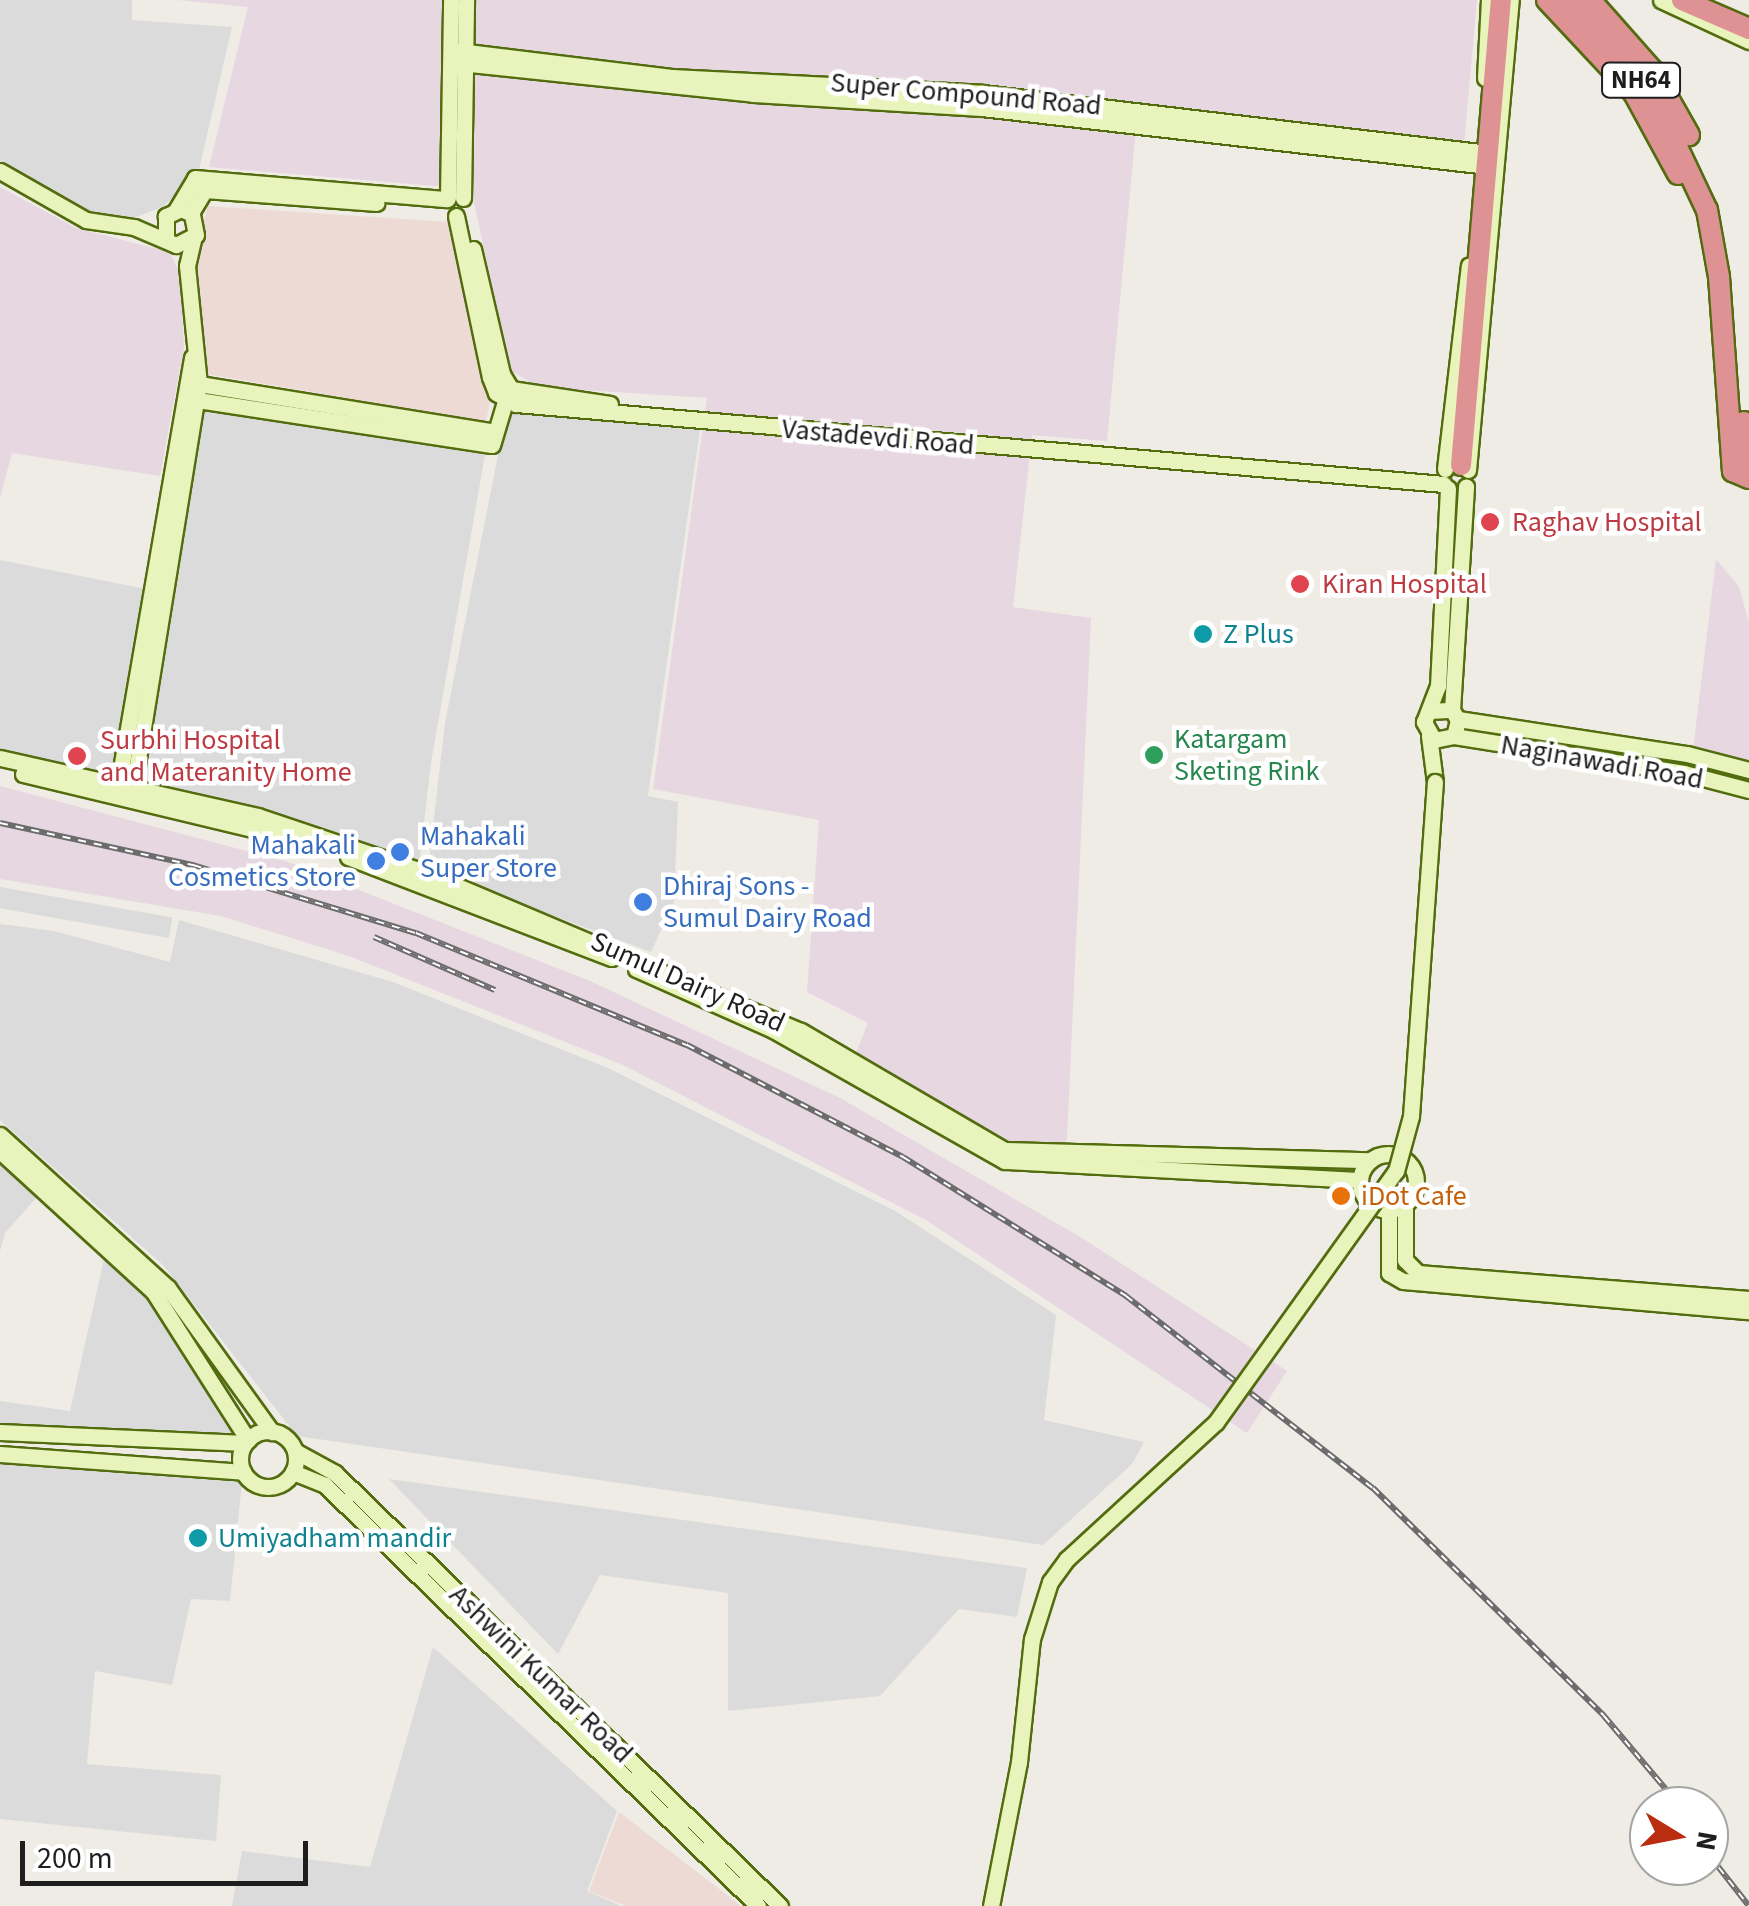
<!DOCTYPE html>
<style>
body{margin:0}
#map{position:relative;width:1749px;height:1906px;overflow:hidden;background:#eeece5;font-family:"Source Sans 3",sans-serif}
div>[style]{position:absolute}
.residential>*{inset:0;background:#dcdbdb;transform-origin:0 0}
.commercial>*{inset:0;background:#eedad5}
.industrial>*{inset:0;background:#e7d7e1}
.roads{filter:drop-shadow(2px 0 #526c0e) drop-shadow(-2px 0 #526c0e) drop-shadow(0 2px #526c0e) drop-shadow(0 -2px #526c0e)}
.secondary>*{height:15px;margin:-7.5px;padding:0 7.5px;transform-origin:7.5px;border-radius:7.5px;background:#e8f4bc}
.secondary>.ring{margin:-7.5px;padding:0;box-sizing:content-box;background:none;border:15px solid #e8f4bc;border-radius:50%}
.highway>*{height:20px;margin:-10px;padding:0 10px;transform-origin:10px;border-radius:10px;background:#df9294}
.rail>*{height:6px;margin-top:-3px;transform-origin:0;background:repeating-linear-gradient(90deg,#fff 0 8px,#6c6c6c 0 16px);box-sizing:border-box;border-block:2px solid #6c6c6c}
.bridges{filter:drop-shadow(2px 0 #526c0e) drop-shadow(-2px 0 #526c0e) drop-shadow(0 2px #526c0e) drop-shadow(0 -2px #526c0e)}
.secondary-bridge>*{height:15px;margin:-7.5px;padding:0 7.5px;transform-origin:7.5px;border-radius:7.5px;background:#e8f4bc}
.dots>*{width:28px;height:28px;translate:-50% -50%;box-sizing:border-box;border:5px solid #fff;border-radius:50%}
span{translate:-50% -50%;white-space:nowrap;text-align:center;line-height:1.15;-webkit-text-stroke:9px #fff;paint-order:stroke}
.shield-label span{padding:2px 8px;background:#fff;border:2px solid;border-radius:8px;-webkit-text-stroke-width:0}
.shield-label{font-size:25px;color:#1e1e1e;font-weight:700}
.street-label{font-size:28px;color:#1e1e1e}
.health-label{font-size:28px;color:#be3a42}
.left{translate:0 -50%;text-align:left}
.culture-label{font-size:28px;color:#0d838f}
.leisure-label{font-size:28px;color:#27864d}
.shop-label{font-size:28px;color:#366cbe}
.right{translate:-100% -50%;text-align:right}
.food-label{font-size:28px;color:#c56008}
.north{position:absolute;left:1629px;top:1786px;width:100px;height:100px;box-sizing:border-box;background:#fff;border:2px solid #a5a5a5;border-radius:50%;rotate:100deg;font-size:28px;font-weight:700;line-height:40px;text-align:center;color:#1e1e1e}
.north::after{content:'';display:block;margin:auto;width:35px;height:45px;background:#bb2d10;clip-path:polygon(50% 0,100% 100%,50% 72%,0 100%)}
.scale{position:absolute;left:20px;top:1841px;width:288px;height:45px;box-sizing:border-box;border:5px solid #1e1e1e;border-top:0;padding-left:12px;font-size:30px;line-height:35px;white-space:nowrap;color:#1e1e1e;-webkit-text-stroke:8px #fff;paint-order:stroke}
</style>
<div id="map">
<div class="residential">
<i style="clip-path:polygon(0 0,132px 0,132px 20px,232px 27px,199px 170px,164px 206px,129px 220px,87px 214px,0 164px)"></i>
<i style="clip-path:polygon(203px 408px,486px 449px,431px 763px,419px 865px,138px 782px)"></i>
<i style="clip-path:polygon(507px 410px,700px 429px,648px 796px,678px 802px,674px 902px,651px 952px,428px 869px,445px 723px)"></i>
<i style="clip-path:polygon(0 560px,146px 589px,114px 776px,0 752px)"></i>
<i style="left:0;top:887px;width:175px;height:21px;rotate:10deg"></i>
<i style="clip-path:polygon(179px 920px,393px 982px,608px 1068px,895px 1211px,1056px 1315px,1044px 1420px,1144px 1442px,1132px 1464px,1043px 1545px,297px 1436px,164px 1266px,0 1120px,0 924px,54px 931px,170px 962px)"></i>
<i style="clip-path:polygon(0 1159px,37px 1197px,5px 1233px,0 1251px)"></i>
<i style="clip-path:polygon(104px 1259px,148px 1294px,240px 1435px,0 1425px,0 1401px,70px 1411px)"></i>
<i style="clip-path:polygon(0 1463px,242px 1482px,230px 1601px,191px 1599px,172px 1685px,95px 1671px,87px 1764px,221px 1775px,216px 1841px,0 1819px)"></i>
<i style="clip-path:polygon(389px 1479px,1027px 1568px,1017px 1617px,959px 1609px,880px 1696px,728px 1711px,728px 1593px,600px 1575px,558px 1654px)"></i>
<i style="clip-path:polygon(433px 1647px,617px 1811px,587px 1891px,621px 1906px,232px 1906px,242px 1851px,370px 1867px)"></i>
</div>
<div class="commercial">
<i style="clip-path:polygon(208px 206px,449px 222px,490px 401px,486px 422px,207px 374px,193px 258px)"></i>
<i style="clip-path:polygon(619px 1812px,740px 1905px,739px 1906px,626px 1906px,589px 1891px)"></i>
</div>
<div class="industrial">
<i style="clip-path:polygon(178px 0,1477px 0,1464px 145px,1138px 106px,1107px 441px,1032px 435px,1013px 607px,1091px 618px,1067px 1139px,1060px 1151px,1012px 1151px,855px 1055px,868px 1023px,807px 992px,819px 820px,653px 789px,707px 398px,539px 387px,511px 371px,471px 189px,209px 167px,248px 7px)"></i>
<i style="clip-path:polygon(0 187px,76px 228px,169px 252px,180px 272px,184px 347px,160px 476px,12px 453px,0 498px)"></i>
<i style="clip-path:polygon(1716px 559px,1739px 587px,1749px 623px,1749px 767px,1692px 758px)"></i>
<i style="clip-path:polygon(0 786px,288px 862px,590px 981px,840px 1098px,1082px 1238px,1287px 1371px,1247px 1433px,926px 1220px,623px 1065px,349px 956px,221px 916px,0 879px)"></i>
</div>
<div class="roads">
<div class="secondary">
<i style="left:1661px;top:0;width:97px;rotate:25deg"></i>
<i style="left:452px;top:50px;width:222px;rotate:7deg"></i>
<i style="left:672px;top:77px;width:311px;rotate:2.9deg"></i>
<i style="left:983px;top:93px;width:500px;rotate:6.77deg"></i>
<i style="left:451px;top:62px;width:304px;rotate:6deg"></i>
<i style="left:753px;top:94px;width:229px;rotate:3.5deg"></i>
<i style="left:982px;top:108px;width:500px;rotate:6.54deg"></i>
<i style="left:1485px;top:78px;width:78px;rotate:-87.1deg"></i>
<i style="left:0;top:171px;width:99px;rotate:29.7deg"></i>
<i style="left:86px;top:220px;width:49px;rotate:8.3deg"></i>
<i style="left:134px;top:227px;width:46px;rotate:23.2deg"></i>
<i style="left:176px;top:245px;width:22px;rotate:-27deg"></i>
<i style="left:196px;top:235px;width:21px;rotate:-101deg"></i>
<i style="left:192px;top:214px;width:12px;rotate:-156deg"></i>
<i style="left:181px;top:209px;width:17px;rotate:155deg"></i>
<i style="left:166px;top:216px;width:22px;rotate:90deg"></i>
<i style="left:448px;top:198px;width:198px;rotate:-89.1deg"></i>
<i style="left:463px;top:198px;width:198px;rotate:-89.1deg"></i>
<i style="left:176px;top:210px;width:37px;rotate:-59deg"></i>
<i style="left:195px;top:178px;width:253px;rotate:4.8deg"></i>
<i style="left:191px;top:213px;width:27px;rotate:-59deg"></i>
<i style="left:205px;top:190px;width:172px;rotate:4.3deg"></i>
<i style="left:456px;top:216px;width:165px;rotate:78.1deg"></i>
<i style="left:490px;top:377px;width:17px;rotate:69deg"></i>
<i style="left:496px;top:393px;width:23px;rotate:29deg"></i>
<i style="left:516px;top:404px;width:931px;rotate:4.93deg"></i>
<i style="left:473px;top:249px;width:128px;rotate:76.9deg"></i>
<i style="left:502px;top:374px;width:17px;rotate:59deg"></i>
<i style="left:511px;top:389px;width:100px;rotate:8.6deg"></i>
<i style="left:193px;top:383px;width:305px;rotate:9.2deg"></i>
<i style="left:191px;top:399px;width:304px;rotate:8.7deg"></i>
<i style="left:492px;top:445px;width:52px;rotate:-73.3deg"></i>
<i style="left:1445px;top:469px;width:205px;rotate:-83.3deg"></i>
<i style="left:1468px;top:470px;width:472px;rotate:-84.8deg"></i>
<i style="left:1452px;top:710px;width:224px;rotate:-86.4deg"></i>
<i style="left:1430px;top:711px;width:22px;rotate:-3deg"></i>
<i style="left:1452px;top:710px;width:12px;rotate:59deg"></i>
<i style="left:1458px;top:720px;width:16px;rotate:104deg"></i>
<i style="left:1454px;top:736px;width:20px;rotate:169deg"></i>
<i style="left:1434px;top:740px;width:21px;rotate:-119deg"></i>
<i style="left:1424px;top:722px;width:39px;rotate:-69deg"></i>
<i style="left:1438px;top:686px;width:198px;rotate:-87.1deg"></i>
<i style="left:1458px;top:719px;width:232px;rotate:8.7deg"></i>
<i style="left:1687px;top:754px;width:64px;rotate:14.5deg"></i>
<i style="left:1429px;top:736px;width:46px;rotate:82.6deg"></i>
<i style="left:1454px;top:736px;width:233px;rotate:9.1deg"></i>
<i style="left:1684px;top:773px;width:67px;rotate:14.7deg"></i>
<i style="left:0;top:758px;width:264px;rotate:12.7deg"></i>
<i style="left:258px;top:816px;width:175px;rotate:18.6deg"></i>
<i style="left:424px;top:872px;width:409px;rotate:22.9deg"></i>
<i style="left:801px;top:1031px;width:236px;rotate:30.3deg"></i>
<i style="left:1005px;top:1150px;width:365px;rotate:1.6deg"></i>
<i style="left:23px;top:774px;width:287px;rotate:13.5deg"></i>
<i style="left:117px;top:792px;width:441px;rotate:-80.2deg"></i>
<i style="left:132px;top:796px;width:417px;rotate:-80.8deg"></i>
<i style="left:199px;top:384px;width:119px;rotate:-95.8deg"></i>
<i style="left:187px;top:266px;width:27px;rotate:-77deg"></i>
<i style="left:348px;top:857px;width:282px;rotate:21deg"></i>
<i style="left:636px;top:969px;width:150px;rotate:24deg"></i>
<i style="left:773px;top:1030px;width:266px;rotate:29.5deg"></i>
<i style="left:1005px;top:1161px;width:355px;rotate:3.1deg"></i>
<i style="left:0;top:1135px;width:227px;rotate:42.3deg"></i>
<i style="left:168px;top:1288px;width:178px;rotate:54.2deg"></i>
<i style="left:0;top:1151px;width:207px;rotate:42.5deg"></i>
<i style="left:153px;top:1291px;width:177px;rotate:57.5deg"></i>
<i class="ring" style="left:1360px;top:1154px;width:41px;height:41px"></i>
<i style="left:1405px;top:1204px;width:56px;rotate:90deg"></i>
<i style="left:1405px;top:1260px;width:18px;rotate:45deg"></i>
<i style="left:1418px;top:1273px;width:332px;rotate:4.5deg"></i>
<i style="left:1389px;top:1210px;width:63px;rotate:90deg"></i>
<i style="left:1389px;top:1273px;width:16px;rotate:30deg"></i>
<i style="left:1403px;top:1281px;width:347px;rotate:5deg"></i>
<i class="ring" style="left:240px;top:1431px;width:41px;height:41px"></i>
<i style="left:0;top:1432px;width:245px;rotate:2.6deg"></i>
<i style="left:295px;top:1451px;width:46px;rotate:28.8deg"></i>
<i style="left:335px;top:1473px;width:621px;rotate:44.22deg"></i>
<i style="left:0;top:1454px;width:244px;rotate:4.2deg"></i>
<i style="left:293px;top:1472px;width:35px;rotate:22deg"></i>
<i style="left:325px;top:1485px;width:604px;rotate:44.19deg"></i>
</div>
<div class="highway">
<i style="left:1547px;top:0;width:127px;rotate:46.9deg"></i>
<i style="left:1634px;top:93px;width:92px;rotate:61.5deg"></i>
<i style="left:1569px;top:0;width:128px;rotate:48.8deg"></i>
<i style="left:1653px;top:96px;width:126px;rotate:64.7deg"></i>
<i style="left:1707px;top:210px;width:68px;rotate:79.8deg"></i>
<i style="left:1719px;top:277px;width:195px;rotate:85.9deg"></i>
<i style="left:1733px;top:471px;width:17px;rotate:24deg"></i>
<i style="left:1590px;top:0;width:94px;rotate:48.5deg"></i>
<i style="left:1652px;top:70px;width:75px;rotate:60.4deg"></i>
<i style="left:1682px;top:0;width:73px;rotate:23.4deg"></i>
<i style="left:1744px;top:422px;width:37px;rotate:82deg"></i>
<i style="left:1461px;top:465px;width:467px;rotate:-85.1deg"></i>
</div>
</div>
<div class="rail">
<i style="left:0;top:823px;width:198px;rotate:12.3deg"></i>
<i style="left:193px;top:865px;width:233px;rotate:17deg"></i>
<i style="left:416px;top:933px;width:293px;rotate:22.5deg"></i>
<i style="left:687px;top:1045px;width:243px;rotate:27.4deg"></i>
<i style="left:903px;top:1157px;width:263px;rotate:31.9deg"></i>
<i style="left:1126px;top:1296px;width:313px;rotate:37.9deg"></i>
<i style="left:1373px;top:1488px;width:325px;rotate:44.6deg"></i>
<i style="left:1604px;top:1716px;width:118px;rotate:49.8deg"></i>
<i style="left:374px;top:937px;width:132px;rotate:23.7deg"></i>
<i style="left:1709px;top:1855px;width:65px;rotate:51.9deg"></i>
</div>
<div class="bridges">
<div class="secondary-bridge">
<i style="left:991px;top:1906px;width:147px;rotate:-79deg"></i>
<i style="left:1019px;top:1762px;width:124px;rotate:-84deg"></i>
<i style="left:1032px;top:1639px;width:60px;rotate:-72.5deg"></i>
<i style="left:1050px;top:1582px;width:29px;rotate:-54deg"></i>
<i style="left:1067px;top:1559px;width:202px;rotate:-42.6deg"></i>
<i style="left:1216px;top:1422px;width:309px;rotate:-54.4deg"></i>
<i style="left:1396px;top:1171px;width:57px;rotate:-74.7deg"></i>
<i style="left:1411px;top:1116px;width:335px;rotate:-85.9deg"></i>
</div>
</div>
<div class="dots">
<i style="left:1490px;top:522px;background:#e0444e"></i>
<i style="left:1300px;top:584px;background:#e0444e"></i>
<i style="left:1203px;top:634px;background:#0f9aa8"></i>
<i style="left:1154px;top:755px;background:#2e9e5b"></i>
<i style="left:77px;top:756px;background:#e0444e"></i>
<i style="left:400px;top:852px;background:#3f7fe0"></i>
<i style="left:376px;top:861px;background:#3f7fe0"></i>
<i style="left:643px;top:902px;background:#3f7fe0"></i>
<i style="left:1341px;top:1196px;background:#e8710a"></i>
<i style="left:198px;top:1538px;background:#0f9aa8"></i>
</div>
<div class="shield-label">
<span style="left:1641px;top:80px">NH64</span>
</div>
<div class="street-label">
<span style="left:966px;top:94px;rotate:5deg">Super Compound Road</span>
<span style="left:878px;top:437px;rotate:5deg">Vastadevdi Road</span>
<span style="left:1602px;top:762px;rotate:10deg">Naginawadi Road</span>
<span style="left:688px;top:982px;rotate:24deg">Sumul Dairy Road</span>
<span style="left:541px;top:1674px;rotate:44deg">Ashwini Kumar Road</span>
</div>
<div class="health-label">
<span class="left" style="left:1512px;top:522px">Raghav Hospital</span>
<span class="left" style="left:1322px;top:584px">Kiran Hospital</span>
<span class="left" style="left:100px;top:756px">Surbhi Hospital<br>and Materanity Home</span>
</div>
<div class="culture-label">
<span class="left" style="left:1223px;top:634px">Z Plus</span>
<span class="left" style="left:218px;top:1538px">Umiyadham mandir</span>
</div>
<div class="leisure-label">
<span class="left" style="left:1174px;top:755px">Katargam<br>Sketing Rink</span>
</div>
<div class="shop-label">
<span class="left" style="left:420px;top:852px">Mahakali<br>Super Store</span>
<span class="right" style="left:356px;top:861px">Mahakali<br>Cosmetics Store</span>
<span class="left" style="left:663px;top:902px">Dhiraj Sons -<br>Sumul Dairy Road</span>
</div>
<div class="food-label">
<span class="left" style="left:1361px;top:1196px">iDot Cafe</span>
</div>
<div class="north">N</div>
<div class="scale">200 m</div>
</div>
